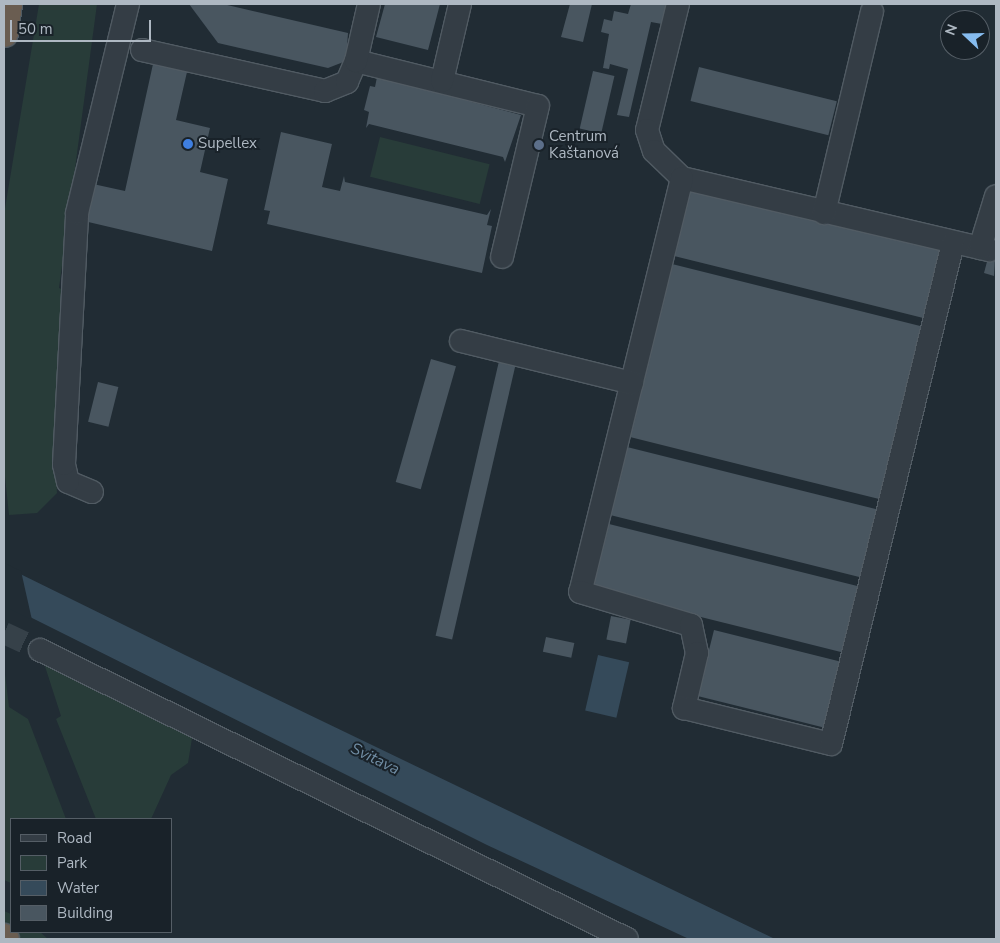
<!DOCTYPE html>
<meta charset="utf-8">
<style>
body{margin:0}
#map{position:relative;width:1000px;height:943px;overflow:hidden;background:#212c34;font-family:"Nunito Sans",sans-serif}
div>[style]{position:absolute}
.green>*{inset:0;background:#283c39;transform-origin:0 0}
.water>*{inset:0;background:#354a5a;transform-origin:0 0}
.pier>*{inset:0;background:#212c34}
.building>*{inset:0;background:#495660;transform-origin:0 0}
.minor-tunnel>*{height:22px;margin-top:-11px;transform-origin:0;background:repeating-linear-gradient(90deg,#364149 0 22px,transparent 0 33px)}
.roads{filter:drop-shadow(1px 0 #515b63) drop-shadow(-1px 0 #515b63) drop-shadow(0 1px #515b63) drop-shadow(0 -1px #515b63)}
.minor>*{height:22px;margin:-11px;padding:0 11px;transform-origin:11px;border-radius:11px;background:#343d45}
.highway>*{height:28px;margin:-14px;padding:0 14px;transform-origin:14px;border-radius:14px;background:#6a5d51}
.dots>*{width:14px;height:14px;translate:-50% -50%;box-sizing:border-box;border:2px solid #192229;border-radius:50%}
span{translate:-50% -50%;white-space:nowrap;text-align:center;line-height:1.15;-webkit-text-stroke:4px #192229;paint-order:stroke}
.poi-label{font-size:15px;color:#aeb8c2}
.left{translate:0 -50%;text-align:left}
.water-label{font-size:16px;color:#708da4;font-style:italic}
.frame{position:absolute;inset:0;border:5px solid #aeb8c2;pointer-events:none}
.legend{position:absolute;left:10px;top:818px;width:162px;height:115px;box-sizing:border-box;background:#192229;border:1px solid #555e66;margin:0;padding:6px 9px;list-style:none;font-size:15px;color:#aeb8c2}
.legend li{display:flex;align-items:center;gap:10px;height:25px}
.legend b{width:25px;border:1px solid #555e66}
.north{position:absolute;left:940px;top:10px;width:50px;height:50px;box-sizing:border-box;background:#192229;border:1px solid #555e66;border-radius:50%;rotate:291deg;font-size:14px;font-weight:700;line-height:20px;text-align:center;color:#aeb8c2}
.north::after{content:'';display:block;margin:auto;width:18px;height:22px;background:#86bcef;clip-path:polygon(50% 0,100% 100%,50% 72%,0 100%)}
.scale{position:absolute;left:10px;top:20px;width:141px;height:22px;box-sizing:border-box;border:2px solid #aeb8c2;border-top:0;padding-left:6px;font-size:15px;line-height:18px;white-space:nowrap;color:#aeb8c2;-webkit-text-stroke:4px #192229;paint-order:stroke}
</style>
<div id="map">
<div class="green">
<i style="clip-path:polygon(39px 4px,97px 4px,59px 288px,69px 292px,54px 438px,57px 493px,37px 513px,9px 515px,4px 467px,4px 214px)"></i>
<i style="left:380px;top:137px;width:113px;height:41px;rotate:14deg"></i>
<i style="clip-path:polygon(42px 657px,193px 732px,188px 763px,171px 775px,151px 819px,96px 819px,56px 719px,61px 716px)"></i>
<i style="clip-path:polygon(4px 666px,9px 707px,28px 719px,66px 819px,11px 819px,11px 883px,4px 880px)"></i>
<i style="clip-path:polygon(4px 911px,11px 914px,11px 932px,40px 932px,48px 939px,4px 939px)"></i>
</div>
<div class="water">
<i style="clip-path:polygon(4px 566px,185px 655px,775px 939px,689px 939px,487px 845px,4px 604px)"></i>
<i style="left:598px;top:655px;width:32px;height:57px;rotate:13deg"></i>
</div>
<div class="pier">
<i style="clip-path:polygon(4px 563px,21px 571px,32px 620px,4px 606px)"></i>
</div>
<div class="building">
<i style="clip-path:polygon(189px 4px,223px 4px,348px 33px,346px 61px,328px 68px,218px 43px)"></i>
<i style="clip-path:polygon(385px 4px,440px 4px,428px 50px,376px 37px)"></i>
<i style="clip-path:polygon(570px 4px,592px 4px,583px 42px,561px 37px)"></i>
<i style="clip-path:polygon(631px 4px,667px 4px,662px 24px,651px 22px,629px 117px,617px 115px,628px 69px,610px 64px,609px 69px,603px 68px,609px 34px,601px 32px,604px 19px,612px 21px,614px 11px,628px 14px)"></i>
<i style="clip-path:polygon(153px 64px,187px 72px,176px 120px,210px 128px,200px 172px,228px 179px,212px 251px,84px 221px,93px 184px,125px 191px)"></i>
<i style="left:699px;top:67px;width:142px;height:35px;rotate:14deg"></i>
<i style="left:593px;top:71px;width:22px;height:59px;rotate:13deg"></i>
<i style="clip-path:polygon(377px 77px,521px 115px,505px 162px,503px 157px,369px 124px,366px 128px,369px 112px,364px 110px,370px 86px,375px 87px)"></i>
<i style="clip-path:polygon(281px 132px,332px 144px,322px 187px,340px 191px,344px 176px,345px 182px,487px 215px,491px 209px,487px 225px,492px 226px,482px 273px,267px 224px,270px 211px,264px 210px)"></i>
<i style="left:691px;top:188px;width:262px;height:70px;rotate:14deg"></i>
<i style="clip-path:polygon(993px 239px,996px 239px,994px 276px,984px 273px)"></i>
<i style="left:672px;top:264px;width:262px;height:178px;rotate:14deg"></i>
<i style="left:431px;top:359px;width:26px;height:128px;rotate:16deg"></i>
<i style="left:499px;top:361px;width:17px;height:282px;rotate:13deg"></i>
<i style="left:98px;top:382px;width:21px;height:41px;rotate:14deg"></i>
<i style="left:627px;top:447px;width:263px;height:70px;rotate:14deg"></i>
<i style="left:609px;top:524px;width:260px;height:68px;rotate:14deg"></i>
<i style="left:611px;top:616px;width:20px;height:24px;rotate:11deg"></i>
<i style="left:714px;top:630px;width:134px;height:68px;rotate:14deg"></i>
<i style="left:546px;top:637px;width:29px;height:15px;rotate:12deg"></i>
</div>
<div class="minor-tunnel">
<i style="left:4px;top:633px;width:40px;rotate:25deg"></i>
</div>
<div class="roads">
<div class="minor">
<i style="left:678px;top:4px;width:130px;rotate:103.8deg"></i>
<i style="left:647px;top:130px;width:22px;rotate:72deg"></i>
<i style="left:654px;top:151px;width:39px;rotate:44deg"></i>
<i style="left:682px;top:178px;width:316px;rotate:13.2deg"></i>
<i style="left:142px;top:50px;width:188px;rotate:12.6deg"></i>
<i style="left:325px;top:91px;width:24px;rotate:-22deg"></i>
<i style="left:347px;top:82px;width:23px;rotate:-67deg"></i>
<i style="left:356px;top:61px;width:187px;rotate:13.9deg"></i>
<i style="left:538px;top:106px;width:155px;rotate:103.4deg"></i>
<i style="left:356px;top:61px;width:58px;rotate:-77.2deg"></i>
<i style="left:442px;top:81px;width:79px;rotate:-76.8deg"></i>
<i style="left:682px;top:178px;width:426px;rotate:103.8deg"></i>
<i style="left:580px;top:592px;width:116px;rotate:16.6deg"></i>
<i style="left:691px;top:625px;width:29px;rotate:78deg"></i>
<i style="left:697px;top:653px;width:57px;rotate:103.3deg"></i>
<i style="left:684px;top:708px;width:151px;rotate:13.8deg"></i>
<i style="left:831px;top:744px;width:516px;rotate:-76.31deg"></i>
<i style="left:824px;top:213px;width:207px;rotate:-76.6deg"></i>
<i style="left:980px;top:248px;width:54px;rotate:-72.9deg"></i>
<i style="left:461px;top:341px;width:176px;rotate:13.8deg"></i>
<i style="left:92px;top:492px;width:26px;rotate:-157deg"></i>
<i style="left:68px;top:482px;width:18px;rotate:-103deg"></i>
<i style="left:64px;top:464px;width:251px;rotate:-87deg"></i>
<i style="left:77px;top:213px;width:215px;rotate:-76.3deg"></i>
<i style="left:40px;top:650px;width:654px;rotate:26.21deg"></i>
</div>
<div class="highway">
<i style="left:4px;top:33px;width:29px;rotate:-82deg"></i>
<i style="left:4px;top:938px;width:1px;rotate:45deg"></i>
</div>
</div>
<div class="dots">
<i style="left:188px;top:144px;background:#3f7fe0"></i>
<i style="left:539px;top:145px;background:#5c6f8a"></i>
</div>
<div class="poi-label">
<span class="left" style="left:549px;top:145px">Centrum<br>Kaštanová</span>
<span class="left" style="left:198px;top:144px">Supellex</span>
</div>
<div class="water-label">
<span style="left:375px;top:759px;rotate:26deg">Svitava</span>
</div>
<div class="frame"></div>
<ul class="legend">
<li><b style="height:6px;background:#343d45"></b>Road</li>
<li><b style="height:14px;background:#283c39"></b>Park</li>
<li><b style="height:14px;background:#354a5a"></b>Water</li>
<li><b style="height:14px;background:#495660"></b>Building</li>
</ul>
<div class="north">N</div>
<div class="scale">50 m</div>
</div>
